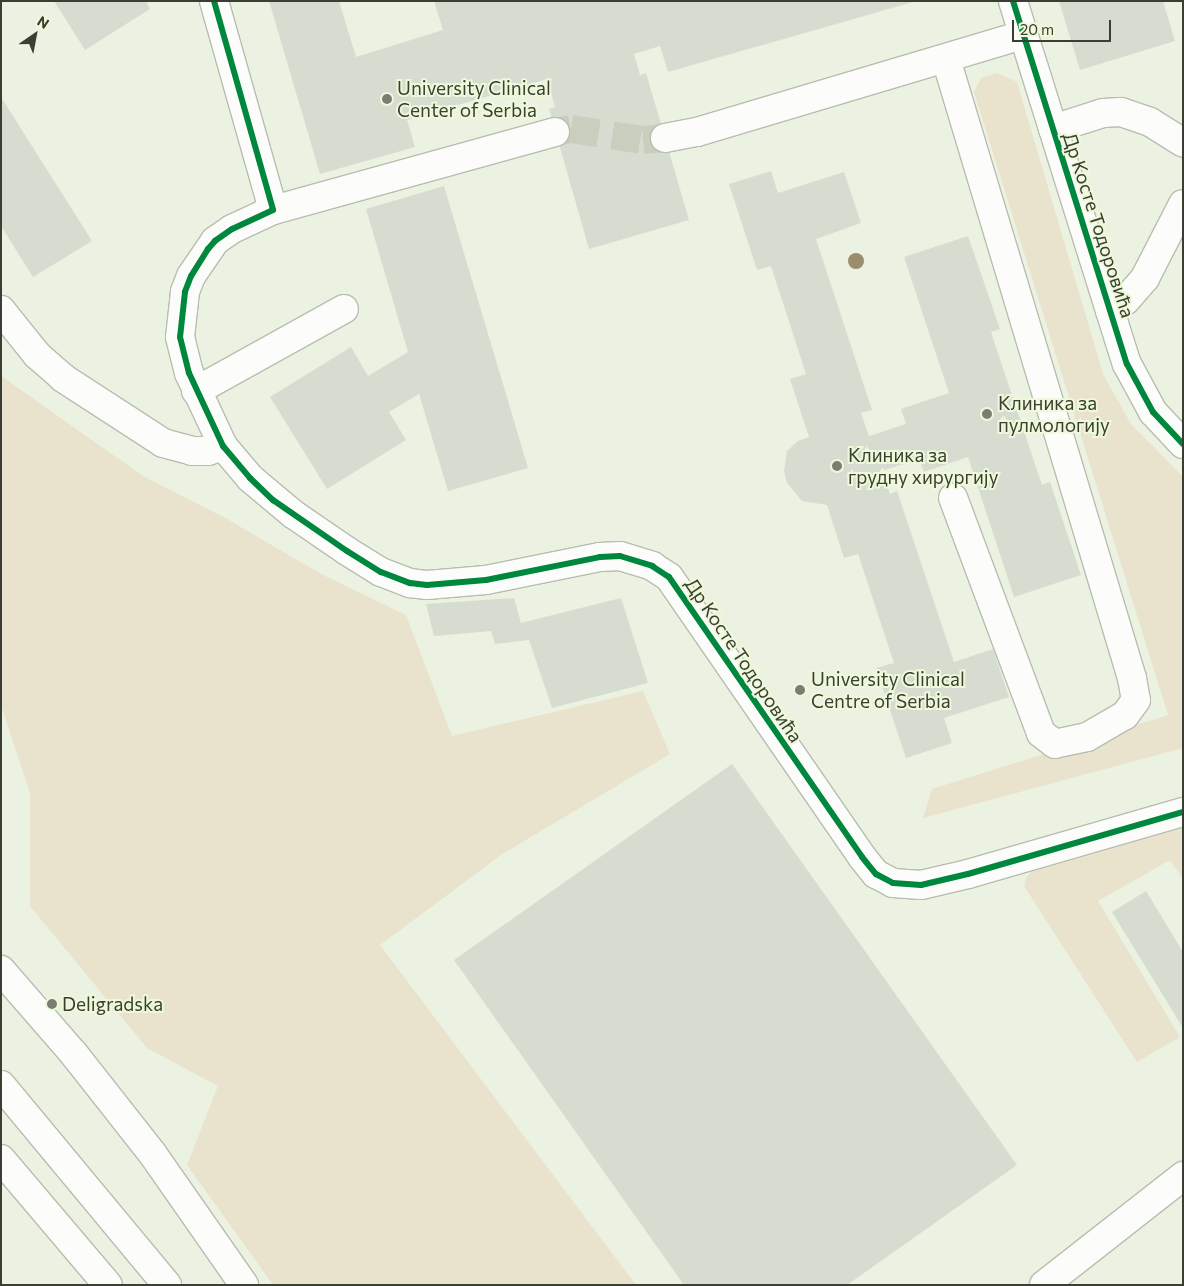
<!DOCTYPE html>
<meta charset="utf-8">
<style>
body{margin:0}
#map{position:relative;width:1184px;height:1286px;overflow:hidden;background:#ecf2e1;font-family:Commissioner,sans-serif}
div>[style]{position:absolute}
.green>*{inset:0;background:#e9e2cc}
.building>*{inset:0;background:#d6dcd0}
.minor-tunnel>*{height:28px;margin-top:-14px;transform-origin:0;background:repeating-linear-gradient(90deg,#c9cebe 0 28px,transparent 0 42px)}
.roads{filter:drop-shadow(1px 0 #b8bdb0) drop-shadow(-1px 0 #b8bdb0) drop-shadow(0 1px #b8bdb0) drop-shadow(0 -1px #b8bdb0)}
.minor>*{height:28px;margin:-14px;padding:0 14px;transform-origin:14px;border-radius:14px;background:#fcfdfa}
.highway>*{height:28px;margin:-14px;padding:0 14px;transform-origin:14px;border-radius:14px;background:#fcfdfa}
.cycleway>*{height:6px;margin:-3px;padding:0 3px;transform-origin:3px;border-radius:3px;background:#00873e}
.trees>*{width:16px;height:16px;margin:-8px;border-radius:50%;background:#9b8e6c}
.dots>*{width:14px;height:14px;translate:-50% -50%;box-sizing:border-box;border:2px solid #eef9da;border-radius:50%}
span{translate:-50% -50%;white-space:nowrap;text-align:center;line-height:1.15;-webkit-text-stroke:4px #eef9da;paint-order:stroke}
.poi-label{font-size:19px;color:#3b3f33}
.left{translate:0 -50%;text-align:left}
.street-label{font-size:19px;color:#3b3f33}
.frame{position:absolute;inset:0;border:2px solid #3b3f33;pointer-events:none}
.north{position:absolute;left:10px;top:10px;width:50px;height:50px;-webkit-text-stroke:4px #eef9da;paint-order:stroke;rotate:33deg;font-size:14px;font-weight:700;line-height:20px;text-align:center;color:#3b3f33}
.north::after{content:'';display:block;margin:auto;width:18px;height:22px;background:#3b3f33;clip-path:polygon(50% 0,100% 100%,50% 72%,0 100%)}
.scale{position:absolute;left:1012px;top:20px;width:99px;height:22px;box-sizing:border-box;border:2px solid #3b3f33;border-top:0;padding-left:6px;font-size:15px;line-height:18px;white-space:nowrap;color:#3b3f33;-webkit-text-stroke:4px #eef9da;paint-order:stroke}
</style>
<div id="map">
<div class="green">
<i style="clip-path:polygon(997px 73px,1017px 82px,1103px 374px,1131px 424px,1183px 477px,1183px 748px,923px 818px,932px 789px,1168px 715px,974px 92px,981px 78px)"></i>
<i style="clip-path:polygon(1px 376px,143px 476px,227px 519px,323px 575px,406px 615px,452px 736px,643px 691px,670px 754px,501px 855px,380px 945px,636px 1285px,273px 1285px,187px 1165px,218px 1086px,147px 1048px,30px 906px,30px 793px,1px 705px)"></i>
<i style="clip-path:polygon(1183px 828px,1183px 879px,1170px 860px,1098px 901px,1180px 1037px,1137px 1062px,1024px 886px,1026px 878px,1031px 872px)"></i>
</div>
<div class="building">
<i style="clip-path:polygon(54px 1px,146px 1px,150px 9px,85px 50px)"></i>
<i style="clip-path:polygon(269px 1px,339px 1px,356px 57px,443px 30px,434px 1px,913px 2px,668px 72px,660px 46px,634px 54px,640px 75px,646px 73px,689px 220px,589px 249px,549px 109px,555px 107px,547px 79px,407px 120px,415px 147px,320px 174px)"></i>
<i style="clip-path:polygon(1059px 1px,1163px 1px,1175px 41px,1080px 70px)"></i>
<i style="clip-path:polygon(1px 97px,92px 241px,33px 277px,1px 226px)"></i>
<i style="clip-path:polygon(771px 171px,778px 193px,844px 172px,861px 223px,816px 239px,872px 410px,861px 413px,869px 436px,906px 424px,901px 409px,949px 393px,904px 257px,968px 236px,1000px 329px,991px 332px,1042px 485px,1050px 482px,1081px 575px,1014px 597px,968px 457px,924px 472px,919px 459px,882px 471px,890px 494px,897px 491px,954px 662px,993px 649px,1009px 697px,944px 718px,952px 743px,906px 758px,876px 668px,894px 663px,858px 554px,844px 558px,827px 505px,802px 501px,787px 483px,784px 471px,787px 451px,798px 441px,809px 437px,790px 379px,806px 374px,771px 266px,757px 270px,729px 184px)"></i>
<i style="clip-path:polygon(444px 186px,528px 468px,448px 491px,419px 394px,389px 412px,406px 440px,327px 489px,270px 397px,351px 347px,368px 376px,408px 352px,366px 209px)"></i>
<i style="clip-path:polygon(514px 598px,521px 623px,621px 598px,648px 683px,552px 708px,529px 640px,495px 644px,491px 631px,434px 636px,426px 604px)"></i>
<i style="clip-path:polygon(732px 764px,1017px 1165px,847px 1285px,684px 1285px,454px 960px)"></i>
<i style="clip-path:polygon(1146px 891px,1183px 952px,1183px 1028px,1112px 912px)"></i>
</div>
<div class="minor-tunnel">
<i style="left:555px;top:132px;width:16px;rotate:-11deg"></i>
<i style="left:571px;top:129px;width:73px;rotate:8.7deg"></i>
<i style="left:643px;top:140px;width:22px;rotate:-5deg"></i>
</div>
<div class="roads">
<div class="minor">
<i style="left:214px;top:1px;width:217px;rotate:74.2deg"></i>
<i style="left:1013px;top:1px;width:380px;rotate:72.6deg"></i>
<i style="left:1127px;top:364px;width:55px;rotate:61.6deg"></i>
<i style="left:1153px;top:412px;width:44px;rotate:46.8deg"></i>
<i style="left:946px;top:59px;width:646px;rotate:73.28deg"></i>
<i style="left:1132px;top:678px;width:22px;rotate:80deg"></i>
<i style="left:1136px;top:700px;width:19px;rotate:126deg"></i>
<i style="left:1125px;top:715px;width:44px;rotate:149.9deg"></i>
<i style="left:1087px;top:737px;width:33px;rotate:168deg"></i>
<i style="left:1055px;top:744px;width:18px;rotate:-142deg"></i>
<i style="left:1041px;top:733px;width:251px;rotate:-110.5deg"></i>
<i style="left:1053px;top:129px;width:52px;rotate:-17.7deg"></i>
<i style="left:1103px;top:113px;width:18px;rotate:-3deg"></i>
<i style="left:1121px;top:112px;width:31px;rotate:19deg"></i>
<i style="left:1150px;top:122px;width:39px;rotate:32deg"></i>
<i style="left:555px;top:132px;width:293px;rotate:164.5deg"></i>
<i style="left:273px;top:210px;width:45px;rotate:155.1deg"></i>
<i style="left:232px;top:229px;width:21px;rotate:145deg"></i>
<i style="left:215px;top:241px;width:42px;rotate:124.4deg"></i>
<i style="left:191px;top:276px;width:17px;rotate:111deg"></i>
<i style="left:185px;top:292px;width:45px;rotate:96.3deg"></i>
<i style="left:180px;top:337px;width:37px;rotate:76deg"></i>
<i style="left:189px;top:373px;width:81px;rotate:65deg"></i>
<i style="left:223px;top:446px;width:42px;rotate:49.8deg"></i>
<i style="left:250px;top:478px;width:56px;rotate:39.9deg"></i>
<i style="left:293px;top:514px;width:65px;rotate:34.4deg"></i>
<i style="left:347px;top:551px;width:40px;rotate:32deg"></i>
<i style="left:381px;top:572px;width:31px;rotate:21deg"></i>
<i style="left:410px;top:583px;width:17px;rotate:7deg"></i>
<i style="left:427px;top:585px;width:59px;rotate:-4.8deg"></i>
<i style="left:486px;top:580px;width:116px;rotate:-11.4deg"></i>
<i style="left:600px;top:557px;width:20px;rotate:-3deg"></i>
<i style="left:620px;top:556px;width:34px;rotate:17deg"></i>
<i style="left:652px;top:566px;width:20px;rotate:33deg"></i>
<i style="left:669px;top:577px;width:340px;rotate:55.4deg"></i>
<i style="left:862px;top:857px;width:22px;rotate:51deg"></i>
<i style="left:876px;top:874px;width:19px;rotate:28deg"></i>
<i style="left:893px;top:883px;width:28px;rotate:4deg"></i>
<i style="left:921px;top:885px;width:48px;rotate:-13.2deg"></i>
<i style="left:968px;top:874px;width:224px;rotate:-16.1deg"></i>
<i style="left:665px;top:138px;width:33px;rotate:-11deg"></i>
<i style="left:697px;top:132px;width:340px;rotate:-16.6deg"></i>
<i style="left:1px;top:310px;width:58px;rotate:51.3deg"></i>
<i style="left:37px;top:355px;width:35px;rotate:41deg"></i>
<i style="left:63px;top:378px;width:119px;rotate:33deg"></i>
<i style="left:163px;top:443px;width:30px;rotate:15deg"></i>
<i style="left:192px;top:451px;width:16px"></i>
<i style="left:208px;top:451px;width:16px;rotate:-18deg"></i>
<i style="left:1110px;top:311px;width:19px;rotate:-35deg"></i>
<i style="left:1126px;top:300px;width:29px;rotate:-49deg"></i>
<i style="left:1145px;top:278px;width:83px;rotate:-62.8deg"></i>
<i style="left:196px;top:391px;width:169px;rotate:-29deg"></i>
<i style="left:1044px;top:1285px;width:177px;rotate:-38.1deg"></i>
</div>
<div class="highway">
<i style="left:1px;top:970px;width:111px;rotate:49deg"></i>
<i style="left:74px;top:1054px;width:126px;rotate:51.8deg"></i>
<i style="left:152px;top:1153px;width:161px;rotate:55.1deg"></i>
<i style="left:1px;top:1085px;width:260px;rotate:50.3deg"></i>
<i style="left:1px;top:1159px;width:165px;rotate:49.7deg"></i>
</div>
</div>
<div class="cycleway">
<i style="left:214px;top:1px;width:217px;rotate:74.2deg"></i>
<i style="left:273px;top:210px;width:45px;rotate:155.1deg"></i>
<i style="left:232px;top:229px;width:21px;rotate:145deg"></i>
<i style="left:215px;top:241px;width:11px;rotate:131deg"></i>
<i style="left:208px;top:249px;width:32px;rotate:122deg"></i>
<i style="left:191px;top:276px;width:17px;rotate:111deg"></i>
<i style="left:185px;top:292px;width:45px;rotate:96.3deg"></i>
<i style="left:180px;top:337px;width:37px;rotate:76deg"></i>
<i style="left:189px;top:373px;width:81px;rotate:65deg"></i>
<i style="left:223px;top:446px;width:42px;rotate:49.8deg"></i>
<i style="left:250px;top:478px;width:32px;rotate:44deg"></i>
<i style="left:273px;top:500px;width:90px;rotate:34.6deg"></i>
<i style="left:347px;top:551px;width:40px;rotate:32deg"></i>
<i style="left:381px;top:572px;width:31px;rotate:21deg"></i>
<i style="left:410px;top:583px;width:17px;rotate:7deg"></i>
<i style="left:427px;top:585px;width:59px;rotate:-4.8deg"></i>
<i style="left:486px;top:580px;width:116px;rotate:-11.4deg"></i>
<i style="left:600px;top:557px;width:20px;rotate:-3deg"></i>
<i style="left:620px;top:556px;width:34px;rotate:17deg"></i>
<i style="left:652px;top:566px;width:20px;rotate:33deg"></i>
<i style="left:669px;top:577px;width:340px;rotate:55.4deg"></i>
<i style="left:862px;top:857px;width:22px;rotate:51deg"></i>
<i style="left:876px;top:874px;width:19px;rotate:28deg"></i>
<i style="left:893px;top:883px;width:28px;rotate:4deg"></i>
<i style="left:921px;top:885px;width:48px;rotate:-13.2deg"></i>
<i style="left:968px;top:874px;width:224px;rotate:-16.1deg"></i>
<i style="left:1013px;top:1px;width:380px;rotate:72.6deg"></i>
<i style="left:1127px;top:364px;width:55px;rotate:61.6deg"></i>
<i style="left:1153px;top:412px;width:44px;rotate:46.8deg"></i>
</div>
<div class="trees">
<i style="left:856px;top:261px"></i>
</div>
<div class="dots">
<i style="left:387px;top:99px;background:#797e70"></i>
<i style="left:987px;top:414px;background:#797e70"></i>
<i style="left:837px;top:466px;background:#797e70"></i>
<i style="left:800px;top:690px;background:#797e70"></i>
<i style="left:52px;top:1004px;background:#797e70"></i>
</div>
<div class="poi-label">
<span class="left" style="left:397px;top:99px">University Clinical<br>Center of Serbia</span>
<span class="left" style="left:998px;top:414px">Клиника за<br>пулмологију</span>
<span class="left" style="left:848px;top:466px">Клиника за<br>грудну хирургију</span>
<span class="left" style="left:811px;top:690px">University Clinical<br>Centre of Serbia</span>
<span class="left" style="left:62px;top:1004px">Deligradska</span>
</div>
<div class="street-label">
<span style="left:1099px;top:225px;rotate:72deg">Др Косте Тодоровића</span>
<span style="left:744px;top:660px;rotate:56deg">Др Косте Тодоровића</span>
</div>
<div class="frame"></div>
<div class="north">N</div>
<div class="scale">20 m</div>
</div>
